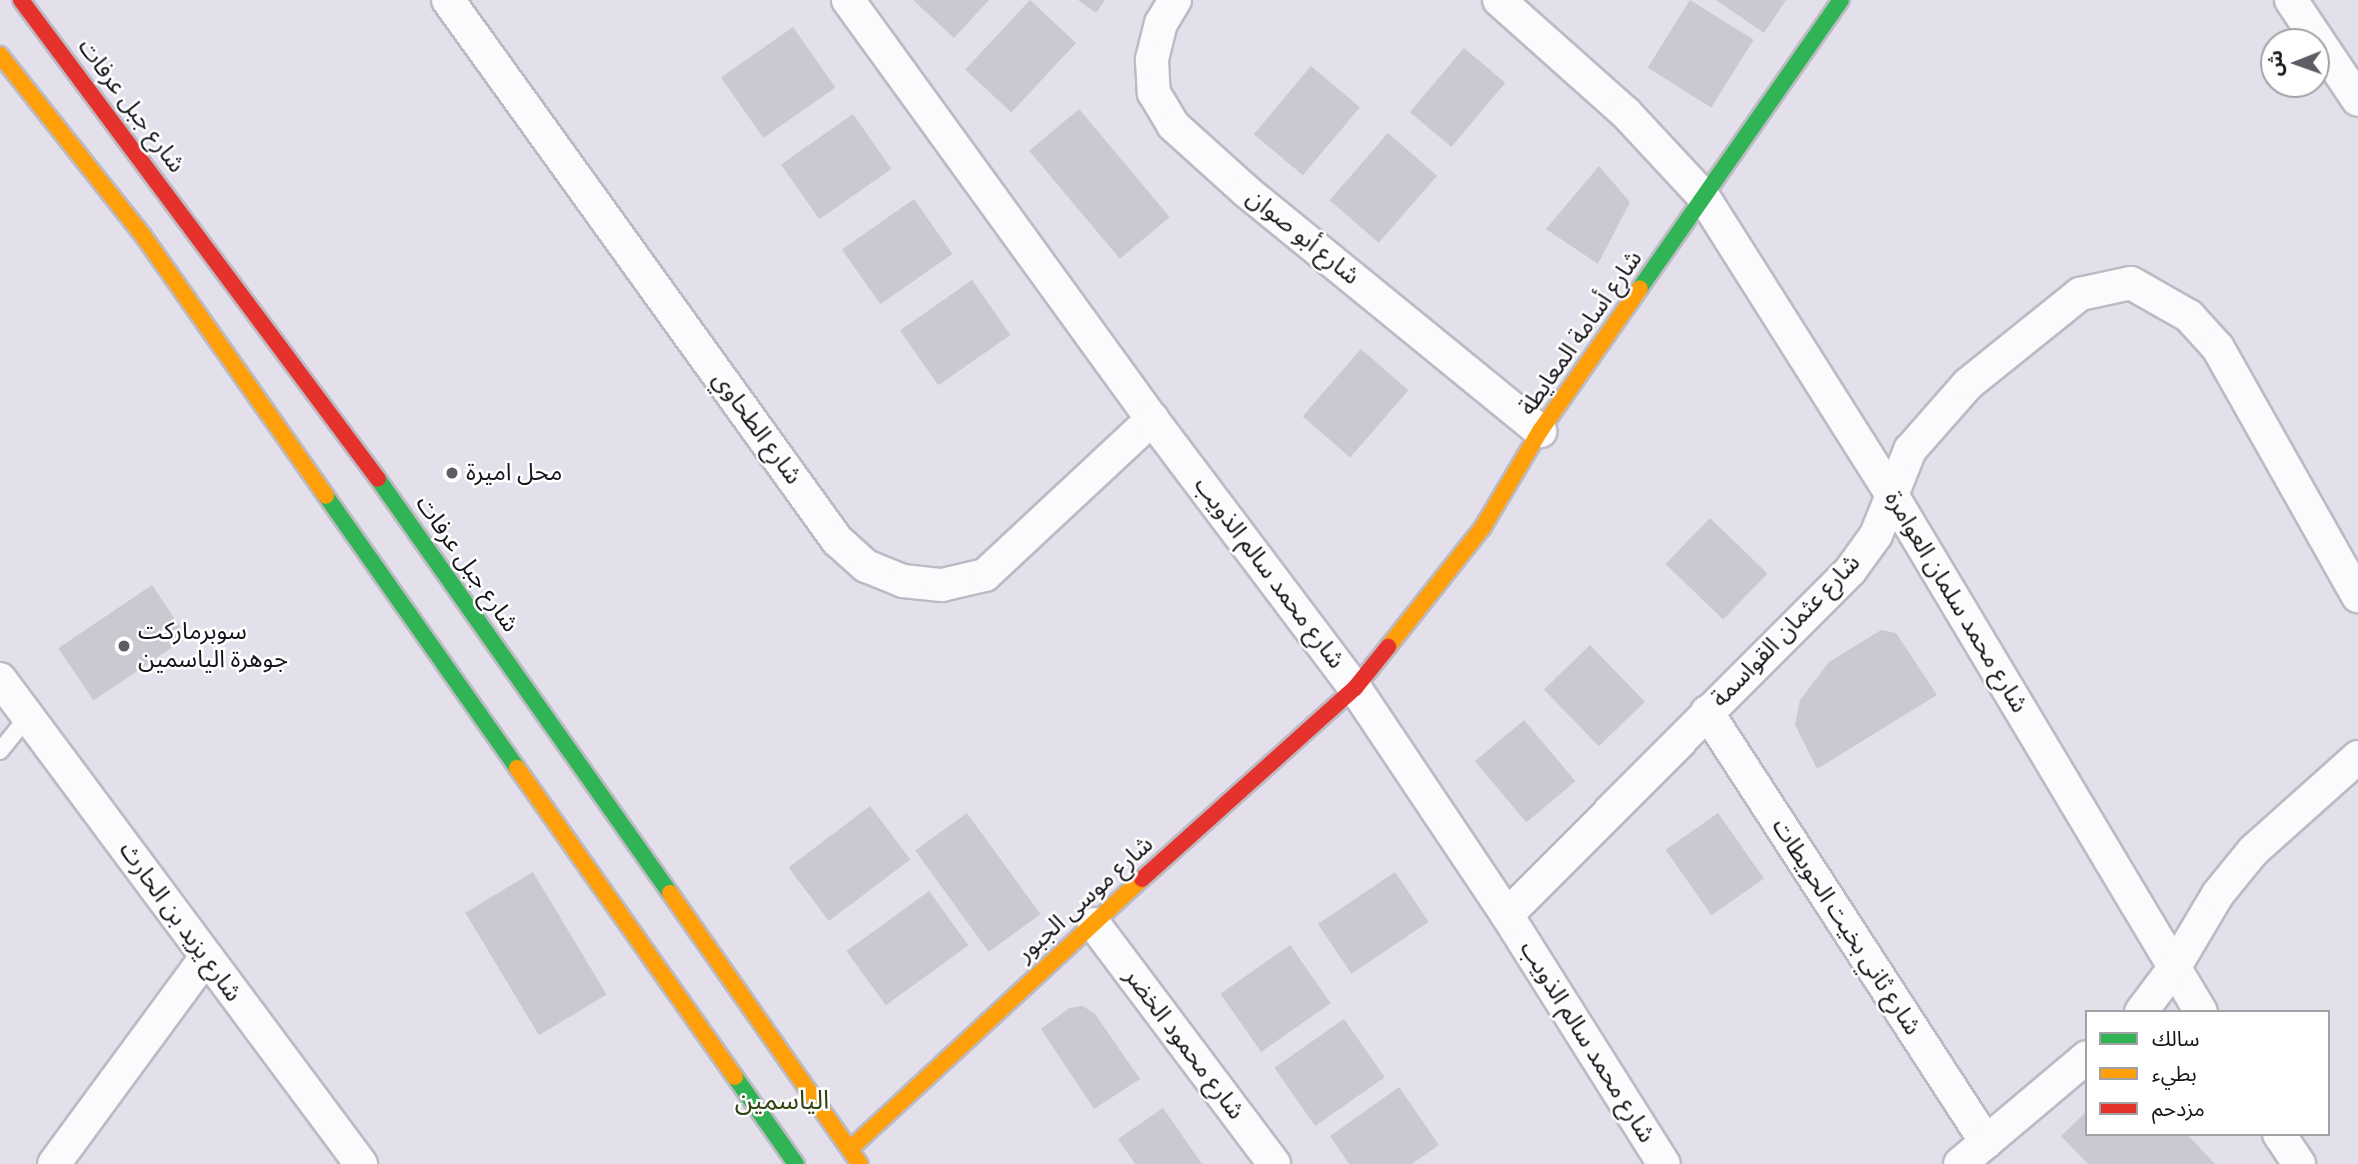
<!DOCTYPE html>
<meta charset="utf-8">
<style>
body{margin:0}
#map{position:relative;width:2358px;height:1164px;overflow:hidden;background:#e3e0ec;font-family:"Roboto Condensed","Noto Sans Arabic",sans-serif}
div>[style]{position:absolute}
.building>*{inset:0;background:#c9c9d2;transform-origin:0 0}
.roads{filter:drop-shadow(2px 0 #bcbac3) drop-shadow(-2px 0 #bcbac3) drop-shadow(0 2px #bcbac3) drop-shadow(0 -2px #bcbac3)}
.lane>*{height:16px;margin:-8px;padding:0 8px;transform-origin:8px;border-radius:8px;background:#fbfafc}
.street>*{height:32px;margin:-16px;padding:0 16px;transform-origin:16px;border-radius:16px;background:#fbfafc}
.fast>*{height:16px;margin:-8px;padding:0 8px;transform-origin:8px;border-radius:8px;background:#30b455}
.slow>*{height:16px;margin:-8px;padding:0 8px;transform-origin:8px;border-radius:8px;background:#ff9f0a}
.jam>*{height:16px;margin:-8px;padding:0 8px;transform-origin:8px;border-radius:8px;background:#e5322d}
.dots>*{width:19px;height:19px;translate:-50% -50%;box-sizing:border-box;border:4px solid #fff;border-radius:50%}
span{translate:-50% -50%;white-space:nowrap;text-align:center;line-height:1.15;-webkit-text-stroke:5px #fff;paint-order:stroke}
.street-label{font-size:24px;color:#16151b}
.poi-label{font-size:24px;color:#16151b}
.left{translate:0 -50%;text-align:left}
.neighbourhood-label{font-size:26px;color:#304511}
.legend{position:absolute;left:2085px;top:1010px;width:245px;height:126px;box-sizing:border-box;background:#fff;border:2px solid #a2a1a4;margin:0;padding:9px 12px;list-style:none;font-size:21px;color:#16151b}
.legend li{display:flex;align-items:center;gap:14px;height:35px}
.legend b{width:35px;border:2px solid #a2a1a4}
.north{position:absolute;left:2260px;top:28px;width:70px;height:70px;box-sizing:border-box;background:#fff;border:2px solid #a2a1a4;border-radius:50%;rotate:269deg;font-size:19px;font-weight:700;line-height:28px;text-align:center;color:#16151b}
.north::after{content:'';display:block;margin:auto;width:24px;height:32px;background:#5e5c64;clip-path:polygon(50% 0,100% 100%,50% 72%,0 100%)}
</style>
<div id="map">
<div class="building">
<i style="clip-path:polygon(913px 0,989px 0,954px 38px)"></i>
<i style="left:1030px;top:0;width:63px;height:95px;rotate:43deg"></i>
<i style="clip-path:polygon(1078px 0,1105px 0,1096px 13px)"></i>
<i style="left:1690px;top:0;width:75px;height:80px;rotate:32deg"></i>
<i style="clip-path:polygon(1716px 0,1786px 0,1764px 33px)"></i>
<i style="left:793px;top:27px;width:74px;height:88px;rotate:55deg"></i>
<i style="left:1464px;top:48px;width:54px;height:84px;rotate:40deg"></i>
<i style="left:1311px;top:66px;width:64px;height:89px;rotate:40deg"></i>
<i style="left:1079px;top:109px;width:141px;height:65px;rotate:50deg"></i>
<i style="left:853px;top:114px;width:67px;height:88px;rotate:55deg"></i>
<i style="left:1388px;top:133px;width:65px;height:89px;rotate:41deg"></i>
<i style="clip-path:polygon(1599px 166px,1630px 202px,1598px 264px,1546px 229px)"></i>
<i style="left:914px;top:199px;width:67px;height:88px;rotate:55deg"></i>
<i style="left:972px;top:280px;width:67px;height:88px;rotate:55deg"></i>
<i style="left:1361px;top:349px;width:63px;height:89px;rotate:41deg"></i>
<i style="left:1710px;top:518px;width:80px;height:64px;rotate:44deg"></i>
<i style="left:152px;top:585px;width:63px;height:113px;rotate:56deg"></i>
<i style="clip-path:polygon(1881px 630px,1896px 633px,1937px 695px,1817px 769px,1795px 725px,1800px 700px,1829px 662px)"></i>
<i style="left:1590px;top:645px;width:79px;height:64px;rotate:46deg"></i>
<i style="left:1524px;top:720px;width:80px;height:64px;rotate:50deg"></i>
<i style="left:870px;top:806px;width:67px;height:102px;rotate:53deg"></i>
<i style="left:967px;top:813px;width:125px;height:64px;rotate:54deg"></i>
<i style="left:1718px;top:813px;width:80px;height:64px;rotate:55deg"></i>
<i style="left:533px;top:872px;width:143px;height:79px;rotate:59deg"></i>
<i style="left:1395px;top:872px;width:60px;height:93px;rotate:56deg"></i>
<i style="left:929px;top:891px;width:67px;height:102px;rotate:54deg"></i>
<i style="left:1290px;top:945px;width:71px;height:85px;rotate:55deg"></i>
<i style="clip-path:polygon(1083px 1006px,1095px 1014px,1140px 1079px,1094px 1109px,1041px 1029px,1069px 1008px)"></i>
<i style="left:1344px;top:1019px;width:71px;height:85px;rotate:55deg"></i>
<i style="clip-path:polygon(1399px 1087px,1439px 1145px,1412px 1164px,1349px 1164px,1330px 1136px)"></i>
<i style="clip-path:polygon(1163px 1108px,1202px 1164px,1135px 1164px,1118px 1139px)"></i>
<i style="clip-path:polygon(2087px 1111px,2087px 1134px,2187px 1134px,2215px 1164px,2088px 1164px,2061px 1136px)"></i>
</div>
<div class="roads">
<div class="lane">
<i style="left:0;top:751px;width:46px;rotate:-51.1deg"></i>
</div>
<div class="street">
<i style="left:448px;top:0;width:666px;rotate:54.23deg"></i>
<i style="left:837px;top:540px;width:39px;rotate:42deg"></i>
<i style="left:866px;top:566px;width:40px;rotate:22deg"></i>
<i style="left:903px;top:581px;width:39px;rotate:6deg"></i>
<i style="left:942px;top:585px;width:44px;rotate:-13.1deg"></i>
<i style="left:985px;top:575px;width:229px;rotate:-43deg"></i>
<i style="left:848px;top:0;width:518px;rotate:54.04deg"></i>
<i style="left:1152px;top:419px;width:337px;rotate:53deg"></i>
<i style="left:1355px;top:688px;width:273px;rotate:56.2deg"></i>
<i style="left:1507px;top:915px;width:294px;rotate:57.8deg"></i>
<i style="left:1175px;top:0;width:27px;rotate:121deg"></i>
<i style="left:1161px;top:23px;width:38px;rotate:104deg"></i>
<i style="left:1152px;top:60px;width:33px;rotate:87deg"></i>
<i style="left:1154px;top:93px;width:37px;rotate:59deg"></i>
<i style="left:1173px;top:125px;width:98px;rotate:42.1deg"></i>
<i style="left:1246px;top:191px;width:380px;rotate:39.2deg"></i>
<i style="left:1499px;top:0;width:170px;rotate:41.7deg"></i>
<i style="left:1626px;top:113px;width:113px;rotate:47.1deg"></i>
<i style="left:1703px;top:196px;width:354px;rotate:57.7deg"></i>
<i style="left:1892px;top:495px;width:602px;rotate:59.13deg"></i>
<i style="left:2291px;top:0;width:120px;rotate:56.2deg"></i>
<i style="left:0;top:679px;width:605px;rotate:53.34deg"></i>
<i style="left:1707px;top:712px;width:513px;rotate:57.02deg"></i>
<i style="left:1507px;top:915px;width:486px;rotate:-45.1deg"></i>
<i style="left:1850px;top:571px;width:44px;rotate:-54.2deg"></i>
<i style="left:1876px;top:535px;width:92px;rotate:-68.2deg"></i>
<i style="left:1910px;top:450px;width:88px;rotate:-48.7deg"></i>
<i style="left:1968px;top:384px;width:144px;rotate:-38.8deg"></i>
<i style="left:2080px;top:294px;width:52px;rotate:-12.2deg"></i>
<i style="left:2131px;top:283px;width:67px;rotate:29.6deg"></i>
<i style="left:2189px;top:316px;width:43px;rotate:47.8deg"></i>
<i style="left:2218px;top:348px;width:285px;rotate:60.6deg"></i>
<i style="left:1094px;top:924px;width:300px;rotate:53.1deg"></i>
<i style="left:2141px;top:1012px;width:55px;rotate:-53.1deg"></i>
<i style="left:2174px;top:968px;width:86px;rotate:-59.3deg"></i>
<i style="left:2218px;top:894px;width:55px;rotate:-50.9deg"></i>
<i style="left:2253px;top:851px;width:141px;rotate:-41.8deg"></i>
<i style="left:2279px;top:1134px;width:36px;rotate:56deg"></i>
<i style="left:54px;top:1164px;width:257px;rotate:-53.7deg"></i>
<i style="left:1960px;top:1164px;width:166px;rotate:-40.1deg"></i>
</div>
<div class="fast">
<i style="left:1640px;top:288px;width:351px;rotate:-55.1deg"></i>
<i style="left:378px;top:479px;width:507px;rotate:54.8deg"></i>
<i style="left:326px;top:496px;width:332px;rotate:54.9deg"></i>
<i style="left:735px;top:1077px;width:106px;rotate:55deg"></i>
</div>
<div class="slow">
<i style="left:0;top:55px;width:228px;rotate:51.6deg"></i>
<i style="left:142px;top:234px;width:320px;rotate:54.9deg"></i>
<i style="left:1388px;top:647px;width:153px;rotate:-51.6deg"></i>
<i style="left:1483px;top:527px;width:112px;rotate:-59.3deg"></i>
<i style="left:1540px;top:431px;width:174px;rotate:-55deg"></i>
<i style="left:517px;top:768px;width:378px;rotate:54.8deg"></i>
<i style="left:670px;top:893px;width:331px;rotate:55deg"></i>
<i style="left:850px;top:1149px;width:398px;rotate:-42.8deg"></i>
</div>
<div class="jam">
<i style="left:21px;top:0;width:597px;rotate:53.3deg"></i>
<i style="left:1142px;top:879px;width:286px;rotate:-41.9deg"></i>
<i style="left:1355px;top:688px;width:53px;rotate:-51.2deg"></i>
</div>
</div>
<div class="dots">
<i style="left:452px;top:473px;background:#5e5c64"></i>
<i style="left:124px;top:646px;background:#5e5c64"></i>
</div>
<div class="street-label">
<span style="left:131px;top:106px;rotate:53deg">شارع جبل عرفات</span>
<span style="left:1303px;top:237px;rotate:39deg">شارع أبو صوان</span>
<span style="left:1581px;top:333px;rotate:-55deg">شارع أسامة المعايطة</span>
<span style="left:757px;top:428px;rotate:54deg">شارع الطحاوي</span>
<span style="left:467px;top:564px;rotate:55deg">شارع جبل عرفات</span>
<span style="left:1269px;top:573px;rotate:53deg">شارع محمد سالم الذويب</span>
<span style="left:1956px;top:602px;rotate:59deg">شارع محمد سلمان العوامرة</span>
<span style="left:1786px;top:631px;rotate:-46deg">شارع عثمان القواسمة</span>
<span style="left:1085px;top:899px;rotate:-42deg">شارع موسى الجبور</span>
<span style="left:180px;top:922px;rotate:54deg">شارع يزيد بن الحارث</span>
<span style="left:1846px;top:927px;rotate:57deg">شارع ثاني بخيت الحويطات</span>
<span style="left:1587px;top:1042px;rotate:58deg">شارع محمد سالم الذويب</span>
<span style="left:1184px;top:1044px;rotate:53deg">شارع محمود الخضر</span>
</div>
<div class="poi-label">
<span class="left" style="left:466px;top:473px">محل اميرة</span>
<span class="left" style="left:138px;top:646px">سوبرماركت<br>جوهرة الياسمين</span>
</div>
<div class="neighbourhood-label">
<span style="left:782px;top:1101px">الياسمين</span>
</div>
<ul class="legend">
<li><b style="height:9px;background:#30b455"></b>سالك</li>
<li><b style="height:9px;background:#ff9f0a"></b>بطيء</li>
<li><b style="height:9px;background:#e5322d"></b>مزدحم</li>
</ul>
<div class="north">ش</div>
</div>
